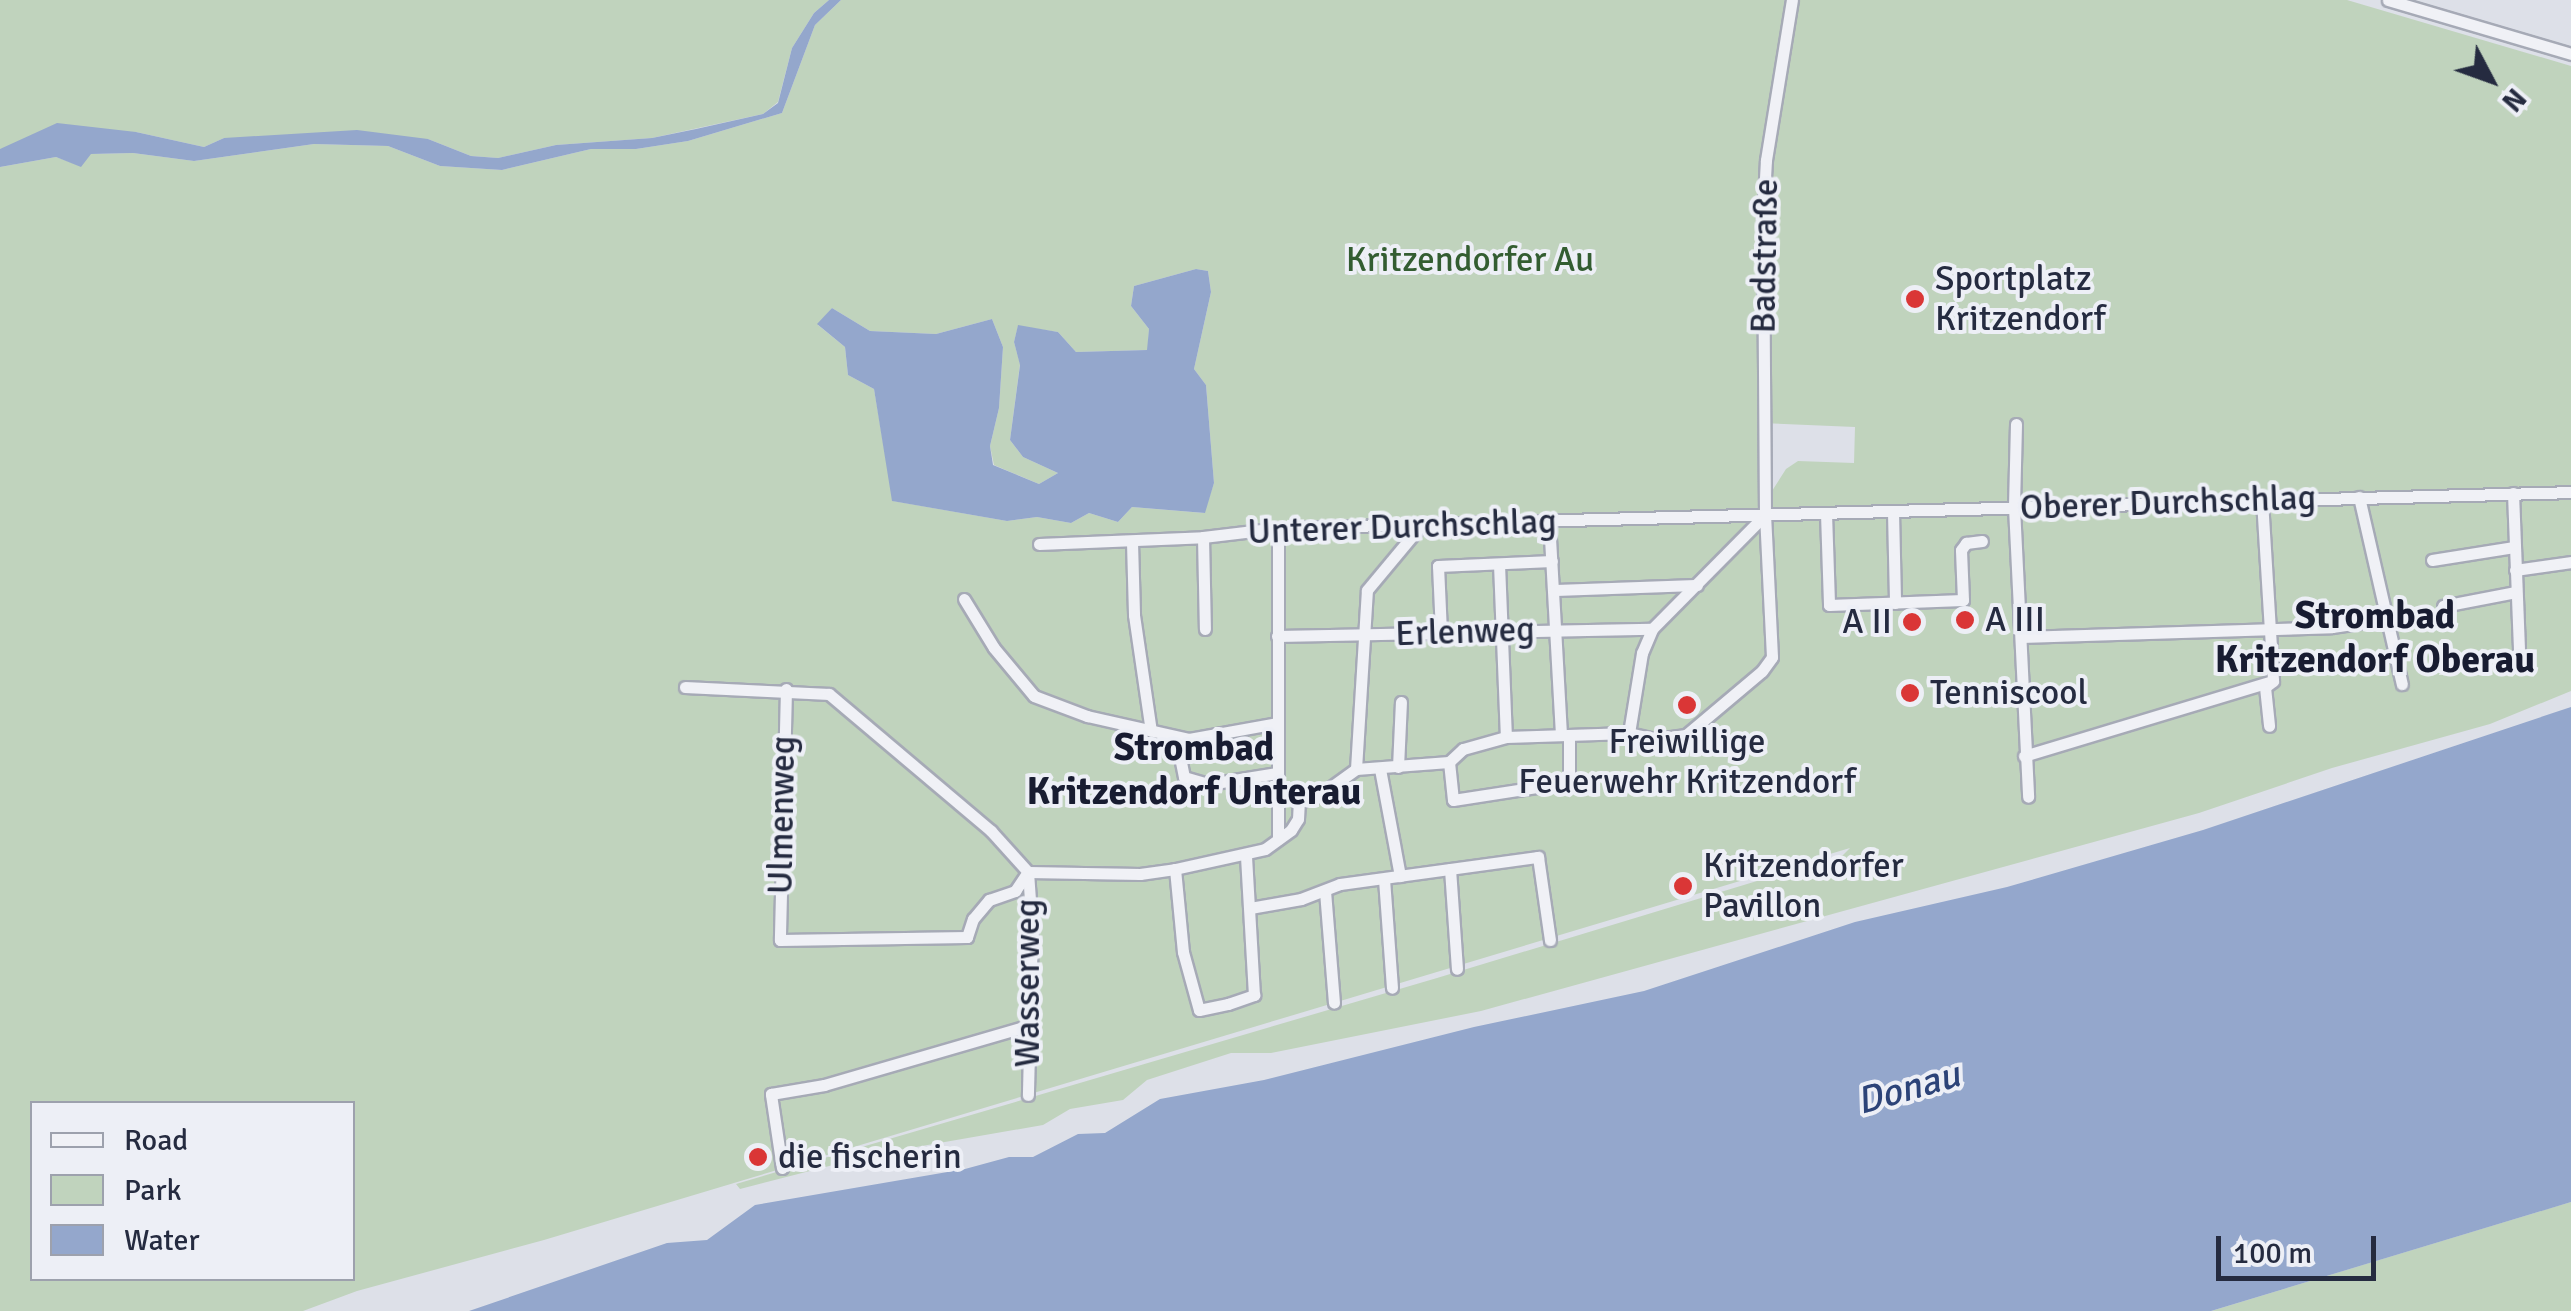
<!DOCTYPE html>
<meta charset="utf-8">
<style>
body{margin:0}
#map{position:relative;width:2571px;height:1311px;overflow:hidden;background:#dde0e8;font-family:Signika,sans-serif}
div>[style]{position:absolute}
.green>*{inset:0;background:#c0d3bd}
.water>*{inset:0;background:#94a7cc}
.roads{filter:drop-shadow(2px 0 #a6aab6) drop-shadow(-2px 0 #a6aab6) drop-shadow(0 2px #a6aab6) drop-shadow(0 -2px #a6aab6)}
.minor>*{height:11px;margin:-5.5px;padding:0 5.5px;transform-origin:5.5px;border-radius:5.5px;background:#f0f1f6}
.dots>*{width:28px;height:28px;translate:-50% -50%;box-sizing:border-box;border:5px solid #edeff6;border-radius:50%}
span{translate:-50% -50%;white-space:nowrap;text-align:center;line-height:1.15;-webkit-text-stroke:8px #edeff6;paint-order:stroke}
.street-label{font-size:35px;color:#252b40}
.park-label{font-size:35px;color:#335d31}
.poi-label{font-size:35px;color:#252b40}
.left{translate:0 -50%;text-align:left}
.right{translate:-100% -50%;text-align:right}
.neighbourhood-label{font-size:38px;color:#181c31;font-weight:700}
.water-label{font-size:38px;color:#2c4378;font-style:italic}
.legend{position:absolute;left:30px;top:1101px;width:325px;height:180px;box-sizing:border-box;background:#edeff6;border:2px solid #9da1ad;margin:0;padding:12px 18px;list-style:none;font-size:30px;color:#252b40}
.legend li{display:flex;align-items:center;gap:20px;height:50px}
.legend b{width:50px;border:2px solid #9da1ad}
.north{position:absolute;left:2441px;top:30px;width:100px;height:100px;-webkit-text-stroke:8px #edeff6;paint-order:stroke;rotate:131deg;font-size:28px;font-weight:700;line-height:40px;text-align:center;color:#252b40}
.north::after{content:'';display:block;margin:auto;width:35px;height:45px;background:#252b40;clip-path:polygon(50% 0,100% 100%,50% 72%,0 100%)}
.scale{position:absolute;left:2216px;top:1236px;width:160px;height:45px;box-sizing:border-box;border:5px solid #252b40;border-top:0;padding-left:12px;font-size:30px;line-height:35px;white-space:nowrap;color:#252b40;-webkit-text-stroke:8px #edeff6;paint-order:stroke}
</style>
<div id="map">
<div class="green">
<i style="clip-path:polygon(0 0,829px 0,814px 13px,792px 48px,778px 102px,763px 114px,652px 138px,556px 145px,498px 158px,471px 156px,428px 139px,224px 138px,204px 147px,136px 132px,0 149px)"></i>
<i style="clip-path:polygon(evenodd,841px 0,2347px 0,2571px 66px,2571px 691px,2490px 724px,2332px 768px,2199px 813px,1481px 1011px,1271px 1053px,1231px 1053px,1147px 1080px,1123px 1100px,1070px 1109px,1043px 1125px,876px 1154px,740px 1189px,736px 1184px,1437px 978px,1843px 855px,1850px 848px,544px 1240px,357px 1291px,303px 1311px,0 1311px,0 167px,56px 157px,81px 166px,90px 154px,133px 153px,194px 161px,314px 144px,388px 146px,440px 166px,502px 170px,591px 149px,636px 149px,688px 141px,782px 113px,815px 25px,841px 0,1196px 269px,1208px 271px,1211px 292px,1194px 369px,1206px 385px,1214px 483px,1204px 513px,1132px 507px,1118px 522px,1089px 513px,1071px 523px,1037px 517px,1007px 521px,893px 501px,874px 389px,848px 375px,845px 347px,818px 325px,832px 308px,870px 331px,936px 334px,992px 319px,1003px 347px,999px 408px,990px 446px,994px 465px,1039px 484px,1058px 473px,1023px 457px,1010px 440px,1020px 364px,1014px 342px,1018px 326px,1058px 332px,1076px 352px,1148px 350px,1149px 329px,1131px 306px,1134px 286px,1196px 269px,841px 0,1760px 423px,1855px 427px,1854px 463px,1798px 461px,1786px 469px,1772px 491px,1768px 518px,1277px 531px,1131px 544px,1038px 547px,1036px 542px,1203px 535px,1277px 525px,1761px 511px,1760px 423px,841px 0,32px 1104px,352px 1104px,352px 1278px,32px 1278px,32px 1104px)"></i>
<i style="clip-path:polygon(2571px 1202px,2571px 1311px,2211px 1311px,2498px 1224px)"></i>
</div>
<div class="water">
<i style="clip-path:polygon(829px 0,841px 0,815px 25px,782px 113px,688px 141px,636px 149px,591px 149px,502px 170px,440px 166px,388px 146px,314px 144px,194px 161px,133px 153px,91px 154px,81px 167px,56px 157px,0 167px,0 149px,57px 123px,136px 132px,204px 147px,224px 138px,357px 130px,428px 139px,471px 156px,498px 158px,556px 145px,652px 138px,696px 129px,763px 114px,778px 103px,792px 48px,814px 13px)"></i>
<i style="clip-path:polygon(1196px 269px,1208px 271px,1211px 292px,1194px 369px,1206px 385px,1214px 483px,1205px 513px,1132px 507px,1118px 522px,1089px 513px,1071px 523px,1037px 517px,1007px 521px,892px 501px,874px 389px,848px 375px,845px 347px,817px 324px,832px 308px,870px 331px,936px 334px,992px 319px,1003px 347px,999px 408px,990px 446px,993px 465px,1039px 484px,1058px 473px,1023px 457px,1010px 440px,1020px 365px,1014px 342px,1018px 325px,1058px 332px,1076px 352px,1147px 350px,1149px 329px,1131px 306px,1134px 286px)"></i>
<i style="clip-path:polygon(2571px 707px,2571px 1202px,2211px 1311px,469px 1311px,667px 1243px,707px 1240px,755px 1205px,965px 1169px,1009px 1157px,1033px 1157px,1078px 1134px,1105px 1133px,1160px 1099px,1264px 1080px,1474px 1027px,1644px 991px,1855px 922px,2007px 887px,2203px 830px)"></i>
</div>
<div class="roads">
<div class="minor">
<i style="left:2388px;top:0;width:191px;rotate:16.4deg"></i>
<i style="left:2016px;top:424px;width:83px;rotate:91.4deg"></i>
<i style="left:2014px;top:507px;width:290px;rotate:87.2deg"></i>
<i style="left:2513px;top:493px;width:157px;rotate:87.8deg"></i>
<i style="left:2359px;top:497px;width:192px;rotate:77.1deg"></i>
<i style="left:2262px;top:500px;width:181px;rotate:86.5deg"></i>
<i style="left:2273px;top:681px;width:10px;rotate:143deg"></i>
<i style="left:2265px;top:687px;width:39px;rotate:84deg"></i>
<i style="left:1893px;top:512px;width:91px;rotate:88.7deg"></i>
<i style="left:1826px;top:513px;width:92px;rotate:88.1deg"></i>
<i style="left:1829px;top:605px;width:134px;rotate:-2.1deg"></i>
<i style="left:1963px;top:600px;width:50px;rotate:-92.3deg"></i>
<i style="left:1961px;top:550px;width:9px;rotate:-54deg"></i>
<i style="left:1966px;top:543px;width:16px;rotate:-7deg"></i>
<i style="left:1549px;top:520px;width:215px;rotate:86.8deg"></i>
<i style="left:1203px;top:537px;width:92px;rotate:88.8deg"></i>
<i style="left:1132px;top:542px;width:73px;rotate:88.4deg"></i>
<i style="left:1134px;top:615px;width:117px;rotate:81.7deg"></i>
<i style="left:1039px;top:544px;width:164px;rotate:-2.4deg"></i>
<i style="left:1203px;top:537px;width:76px;rotate:-6.8deg"></i>
<i style="left:1278px;top:528px;width:1294px;rotate:-1.59deg"></i>
<i style="left:2432px;top:560px;width:83px;rotate:-9deg"></i>
<i style="left:1499px;top:564px;width:173px;rotate:87.7deg"></i>
<i style="left:2515px;top:570px;width:57px;rotate:-8.1deg"></i>
<i style="left:1554px;top:590px;width:143px;rotate:-2deg"></i>
<i style="left:964px;top:599px;width:57px;rotate:58.5deg"></i>
<i style="left:994px;top:648px;width:62px;rotate:50.2deg"></i>
<i style="left:1034px;top:696px;width:57px;rotate:20.7deg"></i>
<i style="left:1087px;top:716px;width:105px;rotate:12.7deg"></i>
<i style="left:1189px;top:739px;width:89px;rotate:-10.3deg"></i>
<i style="left:2443px;top:606px;width:74px;rotate:-10.9deg"></i>
<i style="left:1441px;top:632px;width:66px;rotate:-92.6deg"></i>
<i style="left:1438px;top:566px;width:114px;rotate:-2.5deg"></i>
<i style="left:1277px;top:636px;width:375px;rotate:-1.1deg"></i>
<i style="left:2021px;top:637px;width:311px;rotate:-1.8deg"></i>
<i style="left:2332px;top:627px;width:56px;rotate:-8.3deg"></i>
<i style="left:685px;top:687px;width:144px;rotate:2.8deg"></i>
<i style="left:829px;top:694px;width:212px;rotate:40.2deg"></i>
<i style="left:991px;top:831px;width:55px;rotate:47.9deg"></i>
<i style="left:786px;top:689px;width:251px;rotate:91.4deg"></i>
<i style="left:780px;top:940px;width:187px;rotate:-0.9deg"></i>
<i style="left:967px;top:937px;width:19px;rotate:-72deg"></i>
<i style="left:973px;top:919px;width:25px;rotate:-50deg"></i>
<i style="left:989px;top:900px;width:28px;rotate:-19deg"></i>
<i style="left:1015px;top:891px;width:23px;rotate:-56deg"></i>
<i style="left:1629px;top:733px;width:81px;rotate:-80.8deg"></i>
<i style="left:1642px;top:653px;width:26px;rotate:-67deg"></i>
<i style="left:1652px;top:629px;width:161px;rotate:-45.3deg"></i>
<i style="left:1176px;top:737px;width:41px;rotate:78.7deg"></i>
<i style="left:1184px;top:777px;width:26px;rotate:16deg"></i>
<i style="left:1209px;top:784px;width:69px;rotate:-9.2deg"></i>
<i style="left:2024px;top:756px;width:260px;rotate:-16.8deg"></i>
<i style="left:1449px;top:762px;width:38px;rotate:84deg"></i>
<i style="left:1453px;top:800px;width:117px;rotate:-8.8deg"></i>
<i style="left:1569px;top:782px;width:47px;rotate:-90deg"></i>
<i style="left:1398px;top:767px;width:65px;rotate:-87.4deg"></i>
<i style="left:1356px;top:769px;width:93px;rotate:-4.3deg"></i>
<i style="left:1449px;top:762px;width:19px;rotate:-43deg"></i>
<i style="left:1463px;top:749px;width:45px;rotate:-15.6deg"></i>
<i style="left:1506px;top:737px;width:123px;rotate:-1.9deg"></i>
<i style="left:1629px;top:733px;width:28px;rotate:13deg"></i>
<i style="left:1656px;top:739px;width:30px;rotate:-8deg"></i>
<i style="left:1686px;top:735px;width:99px;rotate:-40.1deg"></i>
<i style="left:1762px;top:671px;width:17px;rotate:-54deg"></i>
<i style="left:1772px;top:657px;width:142px;rotate:-92.8deg"></i>
<i style="left:1765px;top:515px;width:300px;rotate:-90.4deg"></i>
<i style="left:1763px;top:215px;width:55px;rotate:-86.9deg"></i>
<i style="left:1766px;top:160px;width:162px;rotate:-80.8deg"></i>
<i style="left:1380px;top:769px;width:109px;rotate:79.4deg"></i>
<i style="left:1278px;top:839px;width:311px;rotate:-90deg"></i>
<i style="left:1175px;top:869px;width:83px;rotate:84.5deg"></i>
<i style="left:1183px;top:952px;width:60px;rotate:74.6deg"></i>
<i style="left:1199px;top:1010px;width:30px;rotate:-12deg"></i>
<i style="left:1228px;top:1004px;width:28px;rotate:-19deg"></i>
<i style="left:1254px;top:995px;width:140px;rotate:-93.3deg"></i>
<i style="left:1450px;top:869px;width:100px;rotate:86deg"></i>
<i style="left:1028px;top:872px;width:112px;rotate:1deg"></i>
<i style="left:1140px;top:874px;width:35px;rotate:-8deg"></i>
<i style="left:1175px;top:869px;width:92px;rotate:-12.5deg"></i>
<i style="left:1265px;top:849px;width:32px;rotate:-36deg"></i>
<i style="left:1291px;top:830px;width:13px;rotate:-58deg"></i>
<i style="left:1298px;top:819px;width:17px;rotate:-87deg"></i>
<i style="left:1299px;top:802px;width:22px;rotate:-18deg"></i>
<i style="left:1320px;top:795px;width:44px;rotate:-35.8deg"></i>
<i style="left:1356px;top:769px;width:179px;rotate:-86.5deg"></i>
<i style="left:1367px;top:590px;width:86px;rotate:-50.2deg"></i>
<i style="left:1028px;top:872px;width:56px;rotate:85.9deg"></i>
<i style="left:1032px;top:928px;width:167px;rotate:91.4deg"></i>
<i style="left:1384px;top:879px;width:109px;rotate:85.8deg"></i>
<i style="left:1325px;top:891px;width:112px;rotate:85.4deg"></i>
<i style="left:1250px;top:908px;width:52px;rotate:-10deg"></i>
<i style="left:1301px;top:899px;width:42px;rotate:-21deg"></i>
<i style="left:1340px;top:884px;width:200px;rotate:-7.8deg"></i>
<i style="left:1538px;top:857px;width:84px;rotate:81.8deg"></i>
<i style="left:782px;top:1168px;width:75px;rotate:-98.5deg"></i>
<i style="left:771px;top:1094px;width:54px;rotate:-9.6deg"></i>
<i style="left:824px;top:1085px;width:215px;rotate:-16.2deg"></i>
</div>
</div>
<div class="dots">
<i style="left:1915px;top:299px;background:#da3636"></i>
<i style="left:1965px;top:620px;background:#da3636"></i>
<i style="left:1912px;top:622px;background:#da3636"></i>
<i style="left:1910px;top:693px;background:#da3636"></i>
<i style="left:1687px;top:705px;background:#da3636"></i>
<i style="left:1683px;top:886px;background:#da3636"></i>
<i style="left:758px;top:1157px;background:#da3636"></i>
</div>
<div class="street-label">
<span style="left:1765px;top:256px;rotate:-89deg">Badstraße</span>
<span style="left:2168px;top:503px;rotate:-2deg">Oberer Durchschlag</span>
<span style="left:1402px;top:527px;rotate:-2deg">Unterer Durchschlag</span>
<span style="left:1465px;top:632px;rotate:-2deg">Erlenweg</span>
<span style="left:782px;top:815px;rotate:-89deg">Ulmenweg</span>
<span style="left:1028px;top:983px;rotate:-90deg">Wasserweg</span>
</div>
<div class="park-label">
<span style="left:1470px;top:260px">Kritzendorfer Au</span>
</div>
<div class="poi-label">
<span class="left" style="left:1935px;top:299px">Sportplatz<br>Kritzendorf</span>
<span class="left" style="left:1985px;top:620px">A III</span>
<span class="right" style="left:1892px;top:622px">A II</span>
<span class="left" style="left:1930px;top:693px">Tenniscool</span>
<span style="left:1687px;top:762px">Freiwillige<br>Feuerwehr Kritzendorf</span>
<span class="left" style="left:1703px;top:886px">Kritzendorfer<br>Pavillon</span>
<span class="left" style="left:778px;top:1157px">die fischerin</span>
</div>
<div class="neighbourhood-label">
<span style="left:2375px;top:638px">Strombad<br>Kritzendorf Oberau</span>
<span style="left:1194px;top:770px">Strombad<br>Kritzendorf Unterau</span>
</div>
<div class="water-label">
<span style="left:1908px;top:1088px;rotate:-16deg">Donau</span>
</div>
<ul class="legend">
<li><b style="height:12px;background:#f0f1f6"></b>Road</li>
<li><b style="height:28px;background:#c0d3bd"></b>Park</li>
<li><b style="height:28px;background:#94a7cc"></b>Water</li>
</ul>
<div class="north">N</div>
<div class="scale">100 m</div>
</div>
